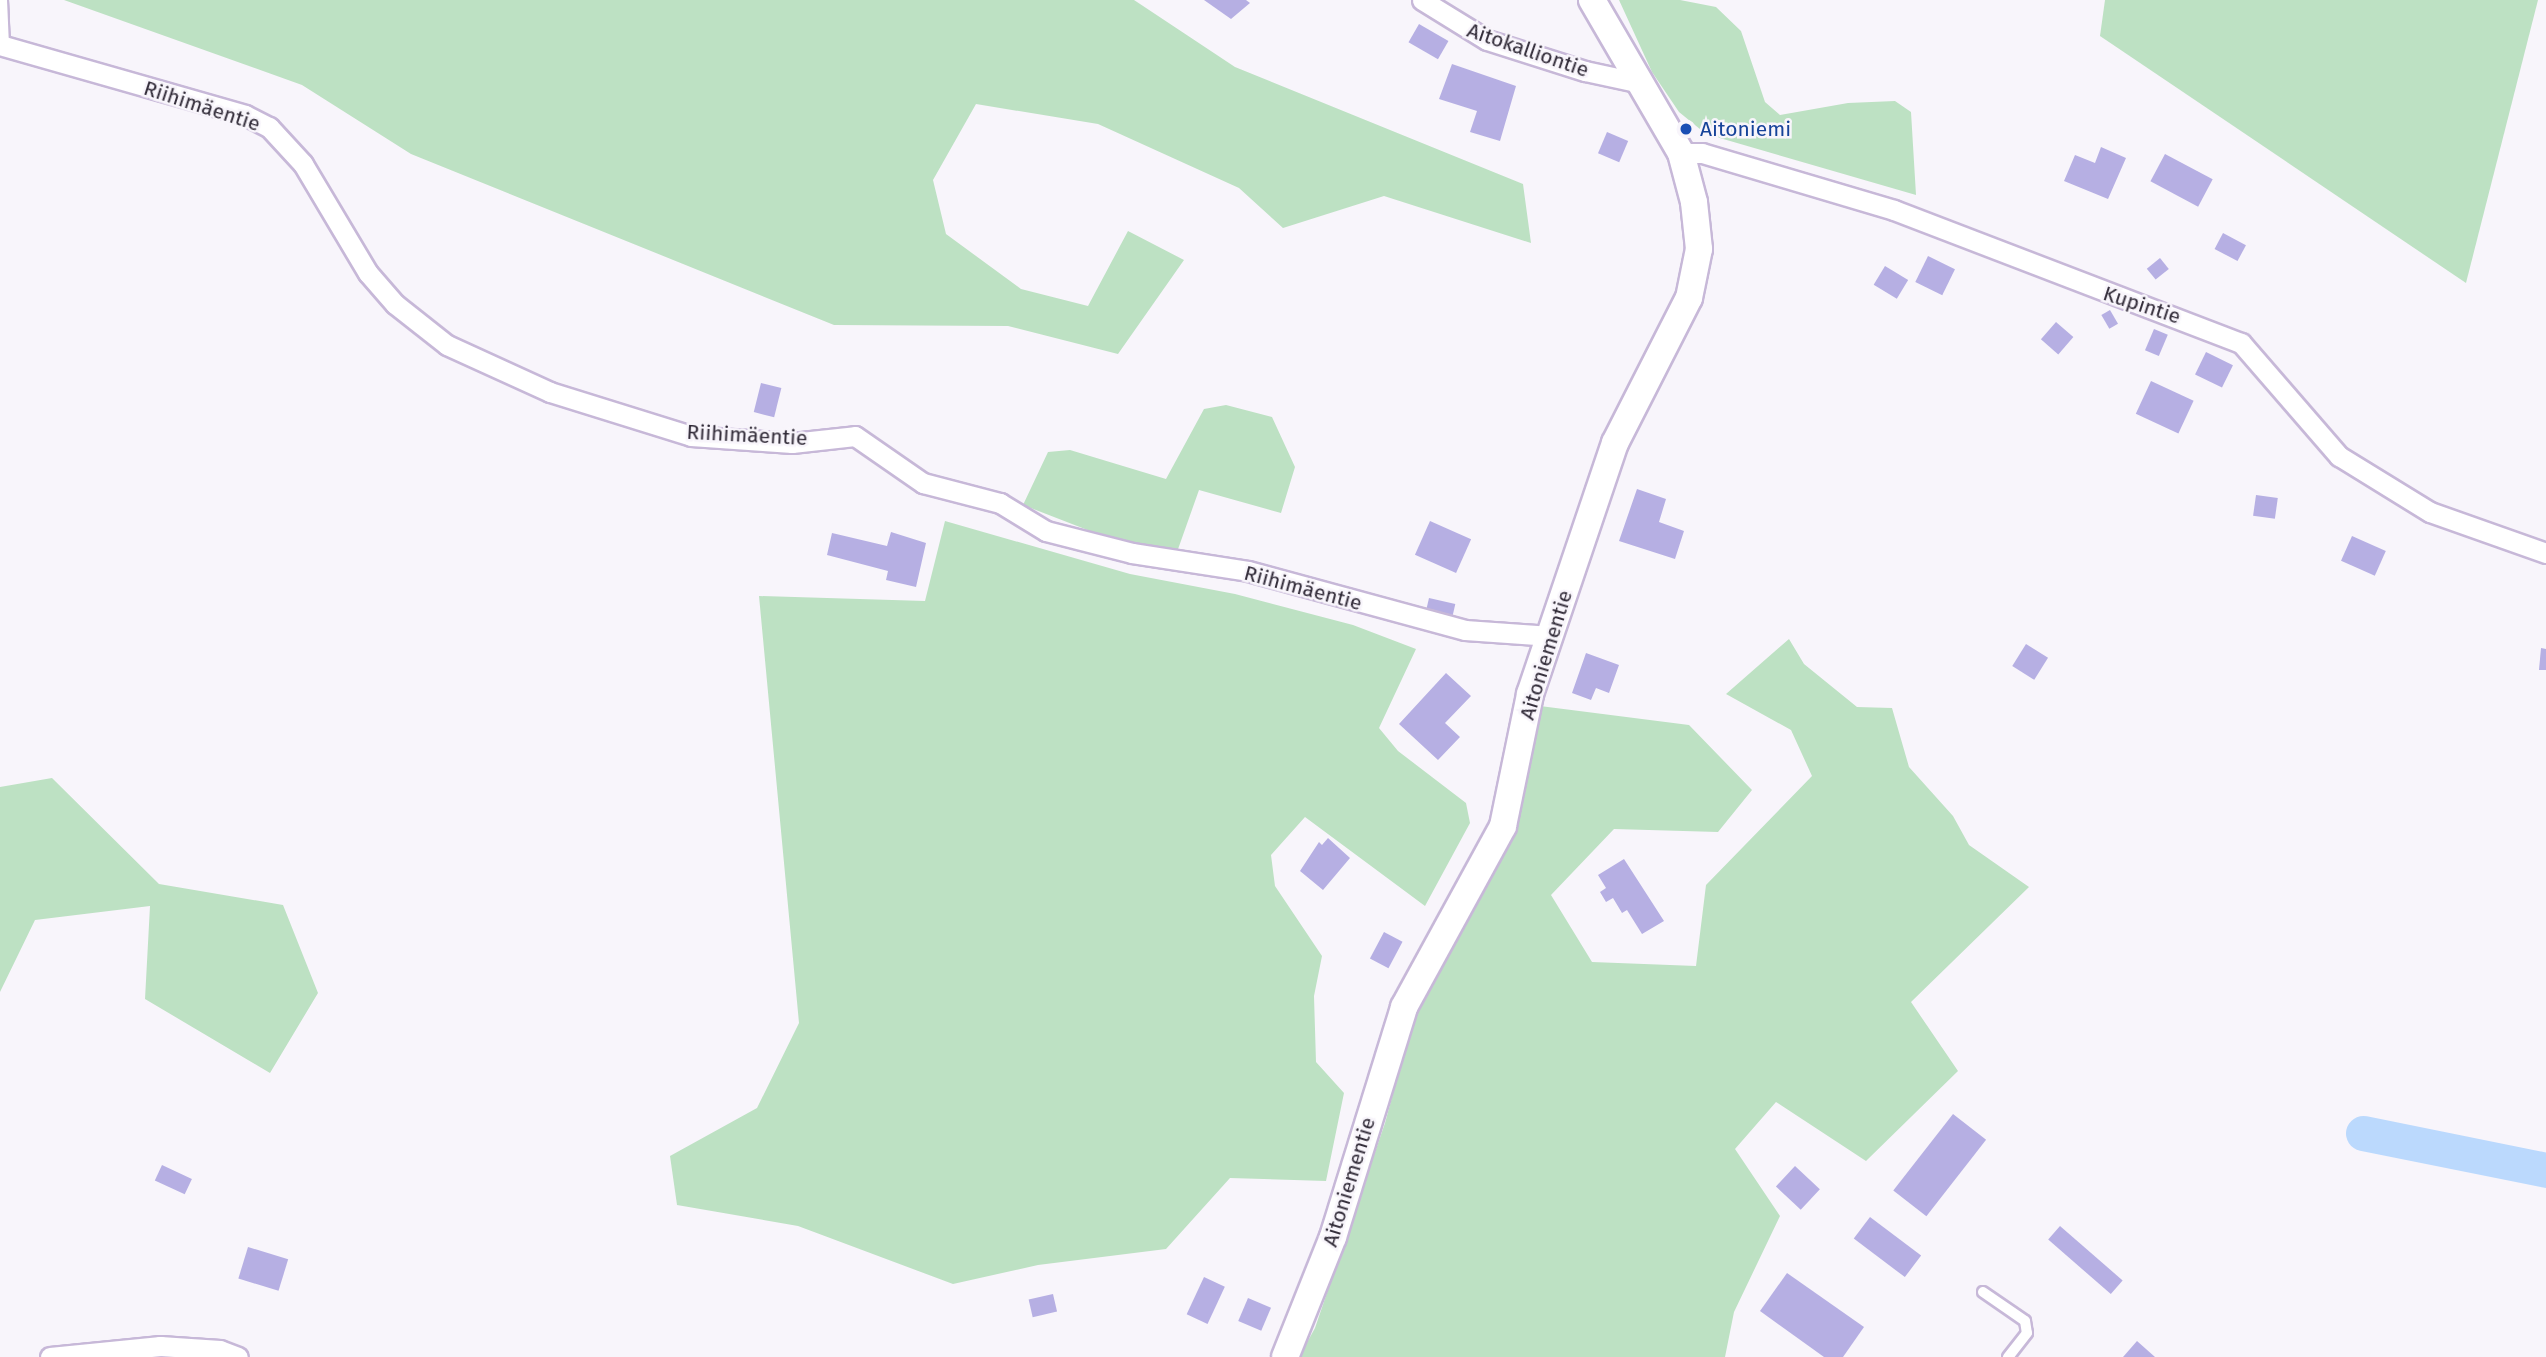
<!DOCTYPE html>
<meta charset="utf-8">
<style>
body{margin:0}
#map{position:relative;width:2546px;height:1357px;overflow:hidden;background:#f8f5fb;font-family:"Fira Sans",sans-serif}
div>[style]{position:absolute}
.green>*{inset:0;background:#bde1c3}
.river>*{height:35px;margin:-17.5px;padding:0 17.5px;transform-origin:17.5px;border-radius:17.5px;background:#bbd9fd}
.building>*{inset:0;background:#b6afe3;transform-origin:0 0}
.roads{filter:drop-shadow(2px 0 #c7b8d8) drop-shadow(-2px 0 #c7b8d8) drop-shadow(0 2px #c7b8d8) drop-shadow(0 -2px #c7b8d8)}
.lane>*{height:10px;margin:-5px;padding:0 5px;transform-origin:5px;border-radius:5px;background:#fff}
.street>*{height:19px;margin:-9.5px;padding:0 9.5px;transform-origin:9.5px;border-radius:9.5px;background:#fff}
.secondary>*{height:26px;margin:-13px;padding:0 13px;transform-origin:13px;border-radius:13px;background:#fff}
.dots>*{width:19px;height:19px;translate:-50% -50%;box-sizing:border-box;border:4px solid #f8f5fb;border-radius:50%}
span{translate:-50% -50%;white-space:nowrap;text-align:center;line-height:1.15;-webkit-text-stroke:5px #f8f5fb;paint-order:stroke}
.street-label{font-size:21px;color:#2f2936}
.transit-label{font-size:21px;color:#164399}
.left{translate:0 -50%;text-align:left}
</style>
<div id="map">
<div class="green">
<i style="clip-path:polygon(64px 0,1134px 0,1235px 67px,1523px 184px,1531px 243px,1384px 196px,1283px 228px,1239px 188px,1098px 124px,976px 104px,933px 180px,946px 234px,1021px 289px,1088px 306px,1128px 231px,1184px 260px,1118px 354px,1008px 326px,834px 325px,411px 154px,302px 85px)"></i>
<i style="clip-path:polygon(1619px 0,1680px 0,1716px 7px,1741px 31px,1765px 102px,1780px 115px,1848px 103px,1895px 101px,1911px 112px,1916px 195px,1706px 134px,1679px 112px,1652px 72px)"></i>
<i style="clip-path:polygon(2105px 0,2538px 0,2466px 283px,2100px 36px)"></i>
<i style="clip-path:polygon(1226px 405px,1272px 417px,1295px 467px,1281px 513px,1199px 490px,1177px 552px,1103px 536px,1023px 505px,1048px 452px,1070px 450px,1166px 479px,1204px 409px)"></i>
<i style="clip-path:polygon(945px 521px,1130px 574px,1235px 594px,1353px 625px,1416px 649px,1379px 728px,1398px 751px,1466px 803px,1470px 823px,1425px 906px,1305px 817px,1271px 855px,1275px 886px,1322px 956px,1314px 996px,1316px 1062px,1344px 1093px,1326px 1181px,1230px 1178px,1166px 1249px,1038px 1265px,953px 1284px,798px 1226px,677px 1205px,670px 1156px,757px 1108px,799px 1023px,759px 596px,925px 601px)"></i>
<i style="clip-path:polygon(1789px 639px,1804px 664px,1857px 707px,1892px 708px,1909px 767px,1953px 816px,1969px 845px,2029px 887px,1911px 1002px,1958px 1071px,1866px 1161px,1776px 1102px,1735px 1149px,1780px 1216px,1734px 1312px,1725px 1357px,1299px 1357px,1315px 1328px,1385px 1123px,1416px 1009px,1504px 850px,1522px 805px,1540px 706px,1689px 725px,1752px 790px,1718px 832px,1614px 829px,1551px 895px,1592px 962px,1696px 966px,1706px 885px,1812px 776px,1791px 730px,1726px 694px)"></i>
<i style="clip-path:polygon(52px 778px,159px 884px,283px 905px,318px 993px,270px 1073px,145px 999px,150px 906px,35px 920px,0 992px,0 787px)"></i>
</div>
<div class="river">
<i style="left:2363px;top:1133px;width:187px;rotate:11.4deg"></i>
</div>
<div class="building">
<i style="clip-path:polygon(1204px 0,1246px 0,1250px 3px,1231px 19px)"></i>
<i style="left:1419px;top:24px;width:34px;height:21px;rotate:30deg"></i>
<i style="clip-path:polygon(1452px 64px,1516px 86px,1500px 141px,1470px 132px,1477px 111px,1439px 99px)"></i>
<i style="left:1607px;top:132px;width:23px;height:23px;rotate:23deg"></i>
<i style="clip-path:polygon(2101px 147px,2126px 158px,2108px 199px,2064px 181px,2075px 155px,2095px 163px)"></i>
<i style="left:2165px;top:154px;width:54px;height:31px;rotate:28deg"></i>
<i style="left:2223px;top:233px;width:26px;height:18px;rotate:28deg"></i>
<i style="left:1928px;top:256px;width:30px;height:29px;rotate:26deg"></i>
<i style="left:2160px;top:258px;width:14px;height:17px;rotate:51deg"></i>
<i style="left:1885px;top:266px;width:27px;height:22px;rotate:31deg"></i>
<i style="left:2110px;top:310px;width:16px;height:10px;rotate:60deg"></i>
<i style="left:2056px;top:322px;width:23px;height:23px;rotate:41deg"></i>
<i style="left:2154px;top:329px;width:15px;height:23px;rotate:23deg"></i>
<i style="left:2206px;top:352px;width:30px;height:25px;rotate:26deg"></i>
<i style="left:2151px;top:381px;width:47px;height:36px;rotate:25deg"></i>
<i style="left:761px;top:383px;width:21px;height:30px;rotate:14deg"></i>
<i style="clip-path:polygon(1637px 489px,1666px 499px,1659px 522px,1684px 531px,1675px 559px,1619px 541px)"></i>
<i style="left:2256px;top:495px;width:22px;height:21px;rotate:8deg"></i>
<i style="left:1430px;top:521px;width:45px;height:37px;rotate:24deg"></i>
<i style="clip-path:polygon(891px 532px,926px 543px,916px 587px,886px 580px,888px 571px,827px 555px,832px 533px,887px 546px)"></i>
<i style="left:2352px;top:536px;width:37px;height:27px;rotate:24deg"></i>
<i style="left:1429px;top:598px;width:27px;height:15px;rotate:13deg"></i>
<i style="left:2026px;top:644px;width:26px;height:26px;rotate:32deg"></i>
<i style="clip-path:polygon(2541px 648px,2546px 649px,2546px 670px,2539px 670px)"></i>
<i style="clip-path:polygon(1586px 653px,1619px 665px,1609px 693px,1596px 688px,1591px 700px,1572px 693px)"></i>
<i style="clip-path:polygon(1446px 673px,1471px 696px,1445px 723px,1460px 737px,1438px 760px,1399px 724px)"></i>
<i style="clip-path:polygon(1328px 838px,1350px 858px,1323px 890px,1300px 871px,1319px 842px,1322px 845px)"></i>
<i style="clip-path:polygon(1624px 859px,1664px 921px,1642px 934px,1627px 910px,1622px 913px,1613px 898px,1606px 902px,1600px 892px,1606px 888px,1598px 875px)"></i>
<i style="left:1384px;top:932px;width:21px;height:30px;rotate:28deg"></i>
<i style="left:1953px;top:1114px;width:42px;height:97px;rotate:38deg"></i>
<i style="left:162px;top:1165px;width:33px;height:17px;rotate:25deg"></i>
<i style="left:1795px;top:1166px;width:34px;height:28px;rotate:43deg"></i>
<i style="left:1870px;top:1217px;width:64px;height:27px;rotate:37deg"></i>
<i style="left:2060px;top:1226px;width:83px;height:18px;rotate:41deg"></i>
<i style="left:248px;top:1247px;width:42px;height:33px;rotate:17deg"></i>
<i style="clip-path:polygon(1787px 1273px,1864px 1327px,1843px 1357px,1824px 1357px,1760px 1311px)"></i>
<i style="left:1204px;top:1277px;width:23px;height:41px;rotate:25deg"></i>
<i style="left:1053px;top:1294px;width:18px;height:25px;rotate:77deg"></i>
<i style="left:1248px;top:1298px;width:25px;height:25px;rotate:23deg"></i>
<i style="clip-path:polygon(2137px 1341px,2155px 1357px,2123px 1357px)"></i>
</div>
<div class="roads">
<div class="lane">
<i style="left:2px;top:0;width:46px;rotate:87.5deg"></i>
<i style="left:1983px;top:1292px;width:51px;rotate:34.6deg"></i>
<i style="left:2025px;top:1321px;width:12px;rotate:81deg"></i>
<i style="left:2027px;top:1333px;width:31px;rotate:128deg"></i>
</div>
<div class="street">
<i style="left:1422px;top:0;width:76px;rotate:31.6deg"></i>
<i style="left:1487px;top:40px;width:103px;rotate:17.6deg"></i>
<i style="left:1585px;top:71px;width:57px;rotate:12.1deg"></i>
<i style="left:0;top:45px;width:255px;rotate:15.9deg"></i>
<i style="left:245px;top:115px;width:27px;rotate:27deg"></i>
<i style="left:269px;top:127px;width:50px;rotate:47.4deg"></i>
<i style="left:303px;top:164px;width:127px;rotate:59.2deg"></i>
<i style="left:368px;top:273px;width:41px;rotate:48.9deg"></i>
<i style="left:395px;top:304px;width:66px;rotate:38.3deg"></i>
<i style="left:447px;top:345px;width:113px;rotate:24.5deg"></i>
<i style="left:550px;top:392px;width:148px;rotate:17.3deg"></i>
<i style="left:691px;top:436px;width:101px;rotate:4deg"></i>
<i style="left:792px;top:443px;width:63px;rotate:-6.3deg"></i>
<i style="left:855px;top:436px;width:83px;rotate:34.7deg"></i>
<i style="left:923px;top:483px;width:80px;rotate:14.6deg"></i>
<i style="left:1000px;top:503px;width:54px;rotate:31.3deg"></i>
<i style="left:1046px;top:531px;width:89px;rotate:14.3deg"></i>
<i style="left:1132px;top:553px;width:117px;rotate:8.8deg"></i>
<i style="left:1248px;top:571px;width:225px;rotate:15.2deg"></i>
<i style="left:1465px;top:630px;width:86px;rotate:4deg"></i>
<i style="left:1681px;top:153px;width:21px"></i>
<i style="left:1702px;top:153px;width:200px;rotate:16.5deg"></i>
<i style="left:1894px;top:210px;width:372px;rotate:21deg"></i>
<i style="left:2241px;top:343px;width:150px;rotate:49.1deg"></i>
<i style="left:2339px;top:456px;width:107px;rotate:31.6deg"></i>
<i style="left:2430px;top:512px;width:123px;rotate:19.5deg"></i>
<i style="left:50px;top:1357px;width:111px;rotate:-5.7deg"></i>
<i style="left:160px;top:1346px;width:60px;rotate:3.8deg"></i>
<i style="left:220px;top:1350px;width:19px;rotate:21deg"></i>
</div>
<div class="secondary">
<i style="left:1285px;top:1357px;width:129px;rotate:-68.2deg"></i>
<i style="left:1333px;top:1237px;width:241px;rotate:-72.8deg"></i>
<i style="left:1404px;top:1007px;width:206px;rotate:-61.3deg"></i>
<i style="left:1503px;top:826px;width:135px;rotate:-78.4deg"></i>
<i style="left:1530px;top:694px;width:265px;rotate:-71.3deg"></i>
<i style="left:1615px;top:443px;width:163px;rotate:-63deg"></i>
<i style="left:1689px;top:298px;width:50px;rotate:-78.5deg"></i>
<i style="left:1699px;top:249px;width:47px;rotate:-96.1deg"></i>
<i style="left:1694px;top:202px;width:51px;rotate:-104.9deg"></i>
<i style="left:1681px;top:153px;width:177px;rotate:-120.2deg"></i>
</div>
</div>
<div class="dots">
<i style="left:1686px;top:129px;background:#1a4fb4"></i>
</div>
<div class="street-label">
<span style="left:1528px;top:50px;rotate:19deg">Aitokalliontie</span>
<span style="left:202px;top:106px;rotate:18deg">Riihimäentie</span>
<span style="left:2142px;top:305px;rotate:18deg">Kupintie</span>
<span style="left:747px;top:435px;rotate:3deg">Riihimäentie</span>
<span style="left:1303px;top:588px;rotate:15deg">Riihimäentie</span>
<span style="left:1546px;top:655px;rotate:-73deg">Aitoniementie</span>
<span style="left:1349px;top:1182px;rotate:-73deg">Aitoniementie</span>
</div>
<div class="transit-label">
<span class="left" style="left:1700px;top:129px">Aitoniemi</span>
</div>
</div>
